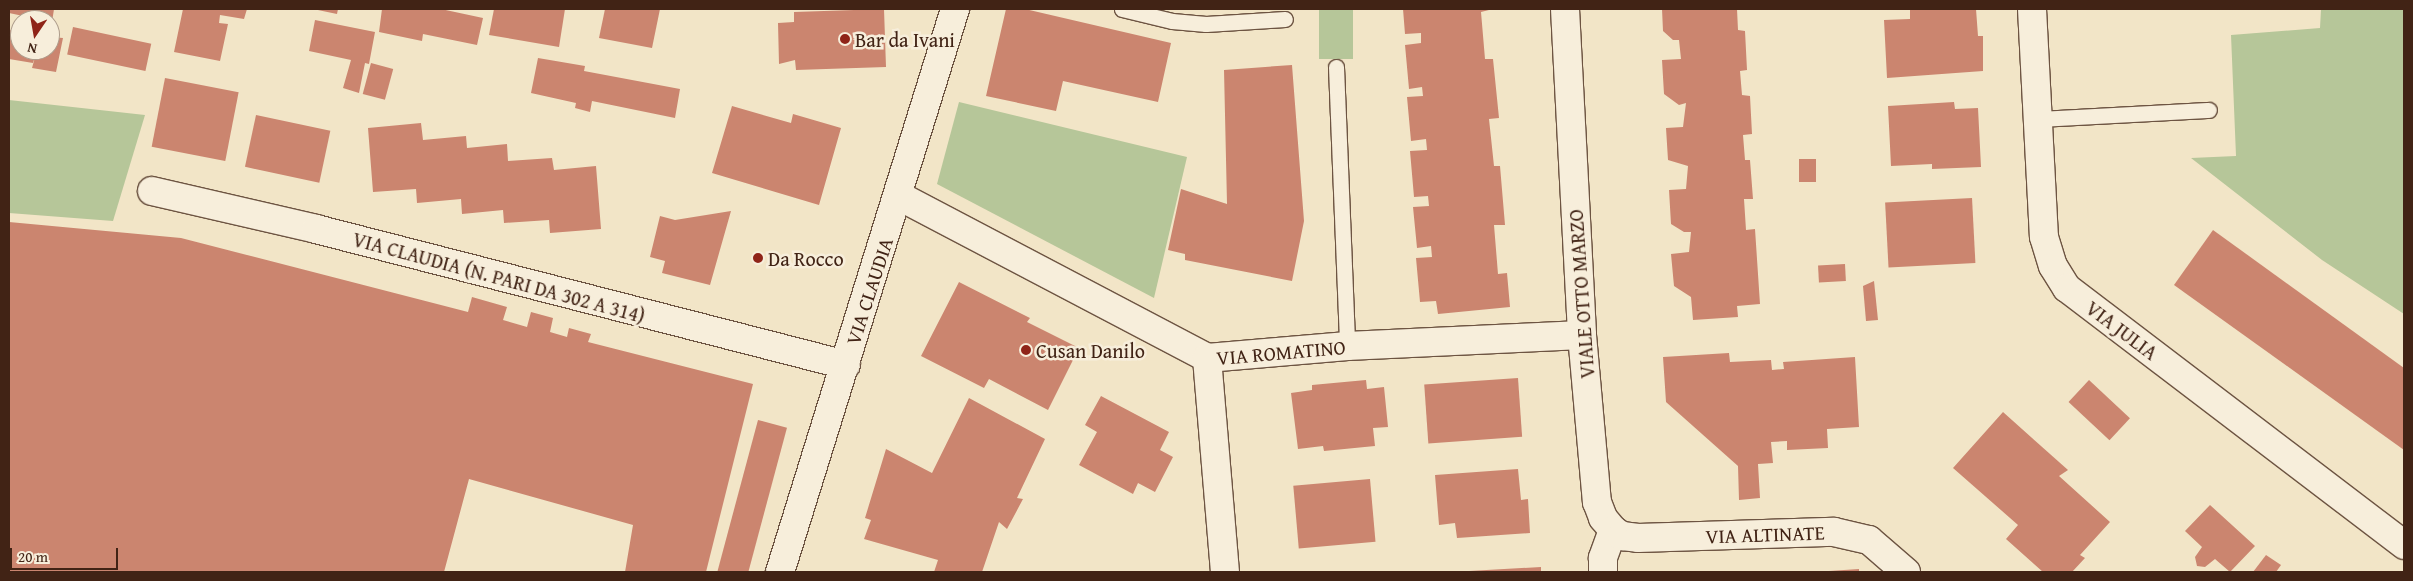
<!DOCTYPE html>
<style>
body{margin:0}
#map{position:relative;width:2413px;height:581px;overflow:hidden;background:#f2e5c7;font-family:"Gentium Book Plus",serif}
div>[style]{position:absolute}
.green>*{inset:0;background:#b6c699;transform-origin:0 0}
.building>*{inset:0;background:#cb856f;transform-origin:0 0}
.roads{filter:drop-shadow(1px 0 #6d5442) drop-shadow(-1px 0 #6d5442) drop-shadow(0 1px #6d5442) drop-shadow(0 -1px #6d5442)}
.lane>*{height:15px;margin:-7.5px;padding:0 7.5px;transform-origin:7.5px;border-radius:7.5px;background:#f7eedb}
.street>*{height:28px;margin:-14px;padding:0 14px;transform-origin:14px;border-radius:14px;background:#f7eedb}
.secondary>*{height:28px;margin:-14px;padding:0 14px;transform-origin:14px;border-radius:14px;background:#f7eedb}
.dots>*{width:14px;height:14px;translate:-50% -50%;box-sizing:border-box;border:2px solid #f7eedb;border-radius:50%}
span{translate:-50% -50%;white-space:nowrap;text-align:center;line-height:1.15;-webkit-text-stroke:5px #f7eedb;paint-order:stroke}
.poi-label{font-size:20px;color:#412315}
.left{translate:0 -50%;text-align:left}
.street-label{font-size:20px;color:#412315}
.frame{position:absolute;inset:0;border:10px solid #412315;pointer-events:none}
.north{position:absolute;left:10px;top:10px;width:50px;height:50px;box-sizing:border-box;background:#f7eedb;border:1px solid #ae9d8c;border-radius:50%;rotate:192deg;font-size:14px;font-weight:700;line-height:20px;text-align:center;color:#412315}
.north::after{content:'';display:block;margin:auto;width:18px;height:22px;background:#8f2418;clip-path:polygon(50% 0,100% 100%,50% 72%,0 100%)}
.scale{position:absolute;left:10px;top:548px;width:108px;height:22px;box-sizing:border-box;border:2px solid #412315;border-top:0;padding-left:6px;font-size:15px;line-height:18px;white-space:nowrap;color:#412315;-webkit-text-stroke:4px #f7eedb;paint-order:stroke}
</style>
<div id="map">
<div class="green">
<i style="left:1319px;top:9px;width:34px;height:50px"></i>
<i style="clip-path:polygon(2321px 9px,2404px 9px,2404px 314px,2322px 260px,2191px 158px,2236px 156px,2231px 35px,2320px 28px)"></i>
<i style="clip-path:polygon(9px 100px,145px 115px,113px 221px,9px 213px)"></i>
<i style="clip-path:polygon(959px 102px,1187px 157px,1154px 298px,937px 184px)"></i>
</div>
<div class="building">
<i style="clip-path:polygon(9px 9px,54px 9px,52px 22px,9px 13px)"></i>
<i style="clip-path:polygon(183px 9px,247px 9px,244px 19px,220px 15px,219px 23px,228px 24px,220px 61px,174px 52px)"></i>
<i style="clip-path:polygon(313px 9px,338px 9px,337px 14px)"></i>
<i style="clip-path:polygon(382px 9px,441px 9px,483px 18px,477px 45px,423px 34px,422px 41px,379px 32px)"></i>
<i style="clip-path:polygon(494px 9px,565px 9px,559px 47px,489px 35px)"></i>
<i style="clip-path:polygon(605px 9px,660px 9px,652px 48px,599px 38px)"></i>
<i style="clip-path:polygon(884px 9px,886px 67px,796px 70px,795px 60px,779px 64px,778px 23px,794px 22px,794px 12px)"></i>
<i style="clip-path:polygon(1006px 9px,1025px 9px,1171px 43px,1158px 102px,1063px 81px,1056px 111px,986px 96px)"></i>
<i style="clip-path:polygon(1403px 9px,1493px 9px,1481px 12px,1485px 59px,1493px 59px,1499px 118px,1489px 119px,1494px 166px,1500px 166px,1505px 225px,1494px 225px,1498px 274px,1507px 273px,1510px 307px,1438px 314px,1436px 301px,1420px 302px,1416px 258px,1432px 257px,1431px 246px,1417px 248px,1413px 207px,1429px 206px,1428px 196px,1414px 197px,1410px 151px,1427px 150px,1426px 139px,1411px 141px,1407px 97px,1423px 96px,1422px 87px,1409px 89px,1405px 45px,1421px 43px,1421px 33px,1405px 34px)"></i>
<i style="clip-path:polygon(1662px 9px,1737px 9px,1738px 30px,1745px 31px,1747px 70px,1740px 71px,1742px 95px,1750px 96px,1752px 134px,1743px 135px,1745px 160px,1750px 160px,1753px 199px,1744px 199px,1746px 230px,1755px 229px,1760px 304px,1737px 306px,1738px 317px,1693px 320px,1691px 297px,1674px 286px,1671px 254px,1689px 252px,1691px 232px,1684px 232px,1671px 224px,1669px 190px,1686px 189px,1688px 166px,1668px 160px,1666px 128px,1683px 127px,1686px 103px,1679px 105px,1664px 94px,1662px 60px,1681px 59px,1679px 40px,1673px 40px,1663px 31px)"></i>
<i style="clip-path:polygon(1910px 9px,1976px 9px,1978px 36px,1983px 36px,1983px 71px,1887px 78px,1884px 20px,1910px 19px)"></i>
<i style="clip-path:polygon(315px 20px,375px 32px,369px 64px,365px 63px,359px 93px,343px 88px,351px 60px,309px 51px)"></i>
<i style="left:73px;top:27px;width:80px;height:28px;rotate:12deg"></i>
<i style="clip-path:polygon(9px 30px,20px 32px,20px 50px,37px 50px,33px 63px,9px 59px)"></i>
<i style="clip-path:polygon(50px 37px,63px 38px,56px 72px,32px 68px,37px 50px,50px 50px)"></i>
<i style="clip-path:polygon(538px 58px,585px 66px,584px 71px,680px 89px,675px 118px,592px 101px,590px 112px,575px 108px,576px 103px,531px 93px)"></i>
<i style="left:371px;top:63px;width:23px;height:32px;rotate:15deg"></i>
<i style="clip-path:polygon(1292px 65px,1304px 221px,1292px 281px,1185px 260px,1185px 254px,1168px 250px,1181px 189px,1227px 204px,1224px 70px)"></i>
<i style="left:165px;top:78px;width:75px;height:70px;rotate:11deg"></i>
<i style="clip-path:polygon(1954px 102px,1955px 109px,1978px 108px,1981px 167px,1932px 169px,1932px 164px,1891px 166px,1888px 106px)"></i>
<i style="clip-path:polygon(732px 106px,791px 123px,793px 114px,841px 128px,819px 205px,712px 173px)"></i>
<i style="left:256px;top:115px;width:76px;height:53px;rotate:12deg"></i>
<i style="clip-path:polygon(421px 123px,423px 140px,466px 136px,467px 148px,507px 144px,508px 161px,552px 158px,554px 170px,596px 166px,601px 229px,550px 233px,549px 220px,504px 223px,503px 210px,462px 214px,461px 199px,417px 203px,416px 189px,373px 192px,368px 128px)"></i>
<i style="left:1799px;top:159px;width:17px;height:23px"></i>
<i style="left:1972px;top:198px;width:65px;height:87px;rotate:87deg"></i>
<i style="clip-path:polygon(731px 211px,710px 285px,662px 273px,665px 261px,650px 257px,660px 216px,675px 220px)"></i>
<i style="clip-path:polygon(9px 222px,181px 238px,468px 312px,472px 297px,507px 307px,503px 320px,527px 327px,531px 312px,553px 318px,550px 332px,567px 337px,569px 328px,591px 334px,588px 342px,753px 384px,706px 572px,625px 572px,633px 525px,469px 479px,444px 572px,9px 572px)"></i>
<i style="clip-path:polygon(2213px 230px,2404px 368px,2404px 450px,2174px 285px)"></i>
<i style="left:1845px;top:264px;width:17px;height:27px;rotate:87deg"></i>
<i style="clip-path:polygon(1874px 281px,1878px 320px,1866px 321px,1863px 286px)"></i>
<i style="clip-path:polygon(959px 282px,1030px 318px,1027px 322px,1079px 348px,1048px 410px,989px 379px,984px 388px,921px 356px)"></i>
<i style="clip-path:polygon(1729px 353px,1730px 362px,1771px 360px,1772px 370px,1784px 369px,1783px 362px,1855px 357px,1859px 427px,1827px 429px,1828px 448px,1787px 450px,1787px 441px,1771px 442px,1773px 463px,1758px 464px,1760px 498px,1739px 500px,1738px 466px,1666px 402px,1663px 357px)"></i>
<i style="left:1518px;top:378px;width:59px;height:94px;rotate:86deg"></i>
<i style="clip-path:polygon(1366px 380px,1367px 389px,1384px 387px,1388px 427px,1373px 428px,1375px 446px,1324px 451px,1323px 446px,1298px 449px,1291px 393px,1312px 390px,1312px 385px)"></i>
<i style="left:2089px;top:380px;width:56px;height:30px;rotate:43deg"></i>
<i style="clip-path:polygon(1101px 396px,1169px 432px,1160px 450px,1173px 457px,1155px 492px,1138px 483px,1133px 494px,1079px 465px,1097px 432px,1085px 425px)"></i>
<i style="clip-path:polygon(969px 398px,1045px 439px,1017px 498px,1023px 499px,1007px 529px,999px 522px,982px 572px,934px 572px,938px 560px,864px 539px,871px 520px,865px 518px,886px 449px,932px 473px)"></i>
<i style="clip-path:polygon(2003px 412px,2068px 470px,2059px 476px,2110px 522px,2080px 555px,2085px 558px,2072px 572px,2043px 572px,2006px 539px,2018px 525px,1953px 468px)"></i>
<i style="left:758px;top:420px;width:30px;height:157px;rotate:15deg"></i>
<i style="clip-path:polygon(1518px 469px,1521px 500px,1528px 499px,1530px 533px,1457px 538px,1455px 523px,1439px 525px,1435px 475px)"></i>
<i style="left:1370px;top:479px;width:63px;height:77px;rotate:85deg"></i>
<i style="clip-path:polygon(2210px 505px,2255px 546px,2230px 572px,2215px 559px,2205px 567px,2197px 566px,2195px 557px,2202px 547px,2185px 531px)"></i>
<i style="clip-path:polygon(2266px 555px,2281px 565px,2276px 572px,2253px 572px)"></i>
<i style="clip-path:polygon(1541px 567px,1541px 572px,1469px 572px,1469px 571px)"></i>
<i style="clip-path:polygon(1859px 569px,1859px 572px,1829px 572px,1829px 571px)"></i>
</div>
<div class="roads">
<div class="lane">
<i style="left:1122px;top:9px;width:51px;rotate:13.5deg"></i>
<i style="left:1172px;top:21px;width:34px;rotate:5deg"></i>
<i style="left:1206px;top:24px;width:79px;rotate:-3.6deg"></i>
<i style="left:1336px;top:67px;width:279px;rotate:87.7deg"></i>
<i style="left:2037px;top:119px;width:172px;rotate:-3deg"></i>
</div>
<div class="street">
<i style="left:1565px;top:9px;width:326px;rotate:87deg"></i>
<i style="left:1582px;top:335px;width:168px;rotate:84.9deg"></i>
<i style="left:1597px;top:502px;width:17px;rotate:69deg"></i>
<i style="left:1603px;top:518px;width:16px;rotate:50deg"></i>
<i style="left:1613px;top:530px;width:30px;rotate:110deg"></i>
<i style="left:1603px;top:558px;width:14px;rotate:90deg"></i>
<i style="left:2032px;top:9px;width:228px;rotate:87deg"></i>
<i style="left:2044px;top:237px;width:30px;rotate:73deg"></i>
<i style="left:2053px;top:266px;width:26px;rotate:58deg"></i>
<i style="left:2067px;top:288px;width:424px;rotate:37.3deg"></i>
<i style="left:152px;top:191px;width:168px;rotate:13deg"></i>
<i style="left:316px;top:229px;width:547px;rotate:14.39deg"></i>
<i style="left:899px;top:196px;width:348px;rotate:27.7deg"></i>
<i style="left:1207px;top:358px;width:141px;rotate:-4.9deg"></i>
<i style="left:1347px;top:346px;width:235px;rotate:-2.7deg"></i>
<i style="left:1207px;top:358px;width:215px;rotate:85.2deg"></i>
<i style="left:1613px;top:530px;width:11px;rotate:34deg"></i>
<i style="left:1622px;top:536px;width:16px;rotate:7deg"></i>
<i style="left:1638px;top:538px;width:196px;rotate:-1.8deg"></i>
<i style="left:1834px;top:532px;width:36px;rotate:13deg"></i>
<i style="left:1869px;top:540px;width:49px;rotate:40.9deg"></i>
</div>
<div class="secondary">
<i style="left:780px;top:572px;width:590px;rotate:-72.73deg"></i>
</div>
</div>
<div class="dots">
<i style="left:845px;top:39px;background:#8f2418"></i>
<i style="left:758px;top:258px;background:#8f2418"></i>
<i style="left:1026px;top:350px;background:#8f2418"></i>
</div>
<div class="poi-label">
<span class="left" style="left:855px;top:39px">Bar da Ivani</span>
<span class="left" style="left:768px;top:258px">Da Rocco</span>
<span class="left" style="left:1036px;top:350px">Cusan Danilo</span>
</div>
<div class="street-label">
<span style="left:499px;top:277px;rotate:15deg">VIA CLAUDIA (N. PARI DA 302 A 314)</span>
<span style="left:869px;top:291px;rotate:-72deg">VIA CLAUDIA</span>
<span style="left:1581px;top:294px;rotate:-94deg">VIALE OTTO MARZO</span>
<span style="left:2122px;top:330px;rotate:37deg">VIA JULIA</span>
<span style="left:1281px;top:352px;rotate:-5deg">VIA ROMATINO</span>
<span style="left:1765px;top:534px;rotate:-2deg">VIA ALTINATE</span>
</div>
<div class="frame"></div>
<div class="north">N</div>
<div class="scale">20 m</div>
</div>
